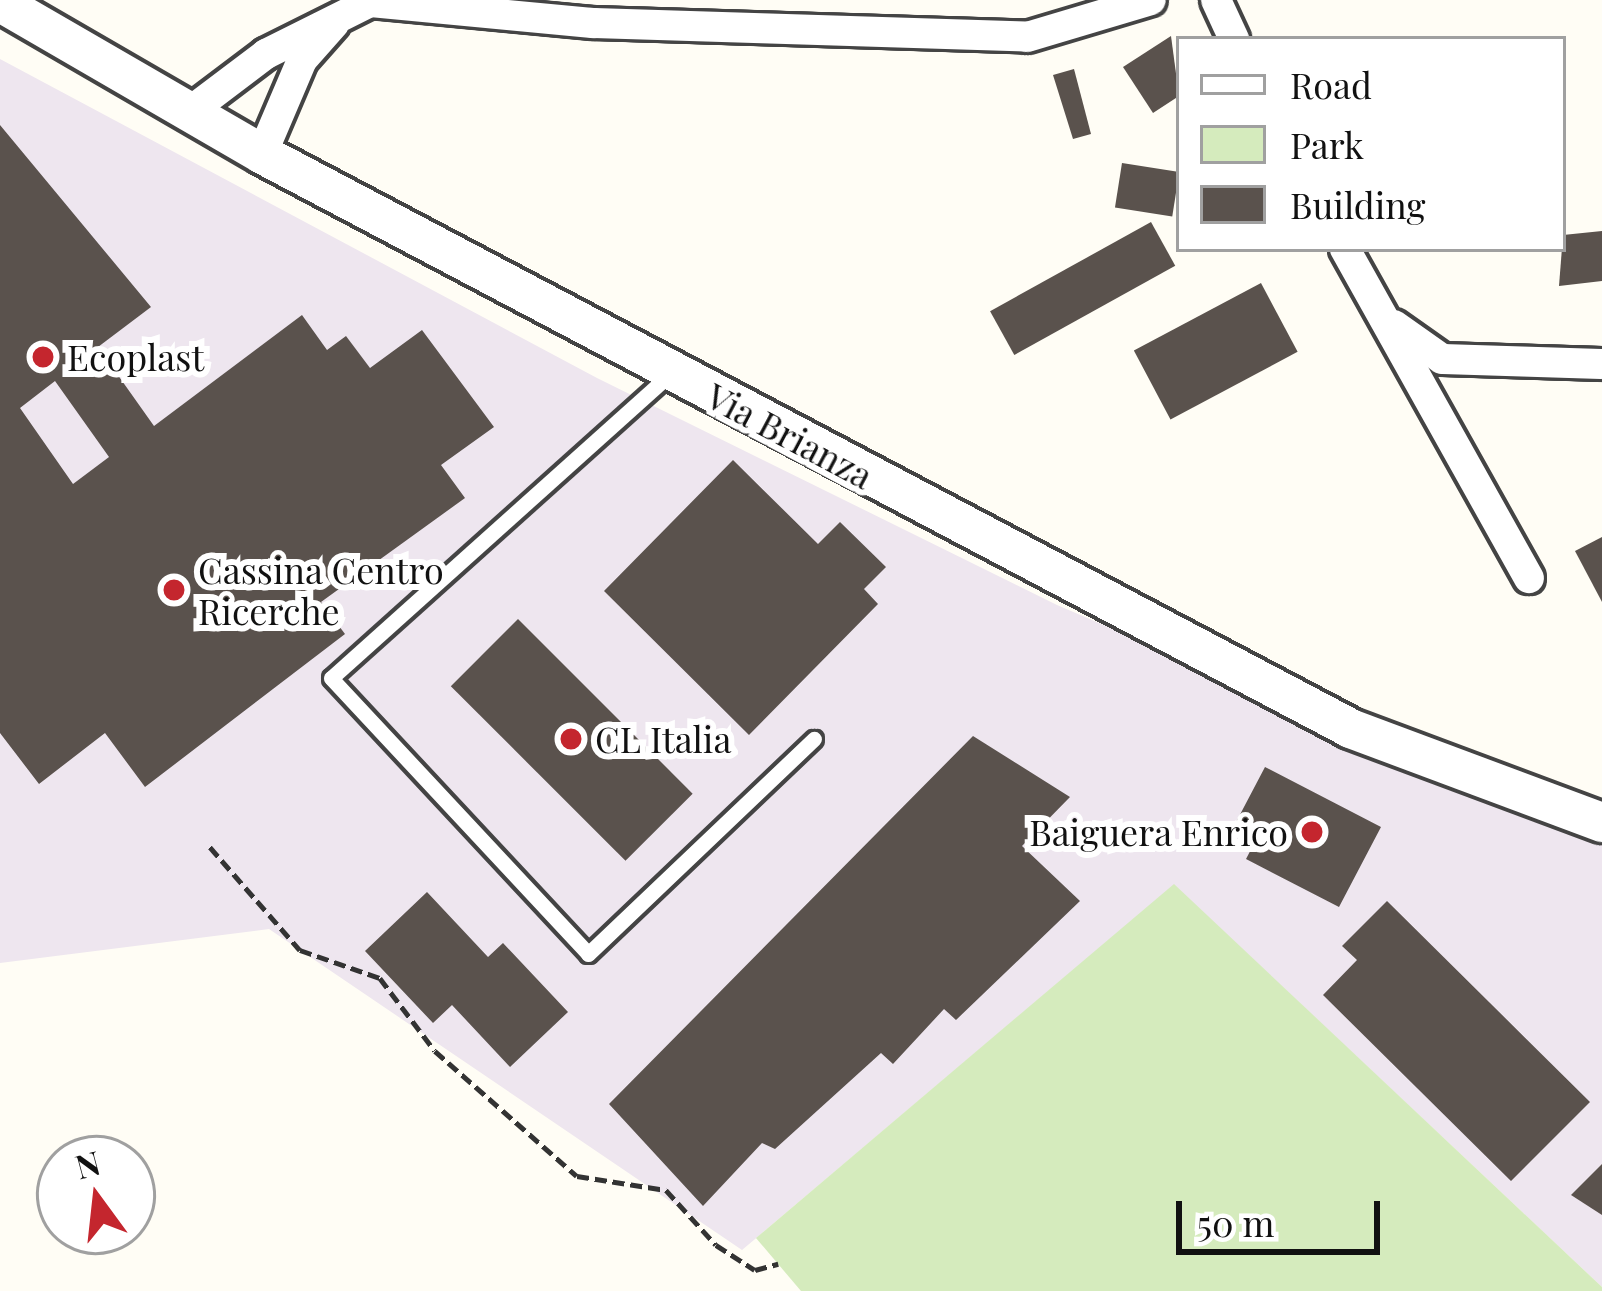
<!DOCTYPE html>
<style>
body{margin:0}
#map{position:relative;width:1602px;height:1291px;overflow:hidden;background:#fffdf5;font-family:"Playfair Display",serif}
div>[style]{position:absolute}
.industrial>*{inset:0;background:#eee6ef}
.green>*{inset:0;background:#d5ebbd}
.building>*{inset:0;background:#5a524d;transform-origin:0 0}
.path>*{height:4.5px;margin-top:-2.25px;transform-origin:0;background:repeating-linear-gradient(90deg,#333 0 12px,transparent 0 18px)}
.roads{filter:drop-shadow(3px 0 #444) drop-shadow(-3px 0 #444) drop-shadow(0 3px #444) drop-shadow(0 -3px #444)}
.service>*{height:15px;margin:-7.5px;padding:0 7.5px;transform-origin:7.5px;border-radius:7.5px;background:#fff}
.minor>*{height:30px;margin:-15px;padding:0 15px;transform-origin:15px;border-radius:15px;background:#fff}
.tertiary>*{height:39px;margin:-19.5px;padding:0 19.5px;transform-origin:19.5px;border-radius:19.5px;background:#fff}
.dots>*{width:33px;height:33px;translate:-50% -50%;box-sizing:border-box;border:6px solid #fff;border-radius:50%}
span{translate:-50% -50%;white-space:nowrap;text-align:center;line-height:1.15;-webkit-text-stroke:12px #fff;paint-order:stroke}
.poi-label{font-size:36px;color:#111}
.left{translate:0 -50%;text-align:left}
.right{translate:-100% -50%;text-align:right}
.street-label{font-size:36px;color:#111}
.legend{position:absolute;left:1176px;top:36px;width:390px;height:216px;box-sizing:border-box;background:#fff;border:3px solid #a0a0a0;margin:0;padding:15px 21px;list-style:none;font-size:36px;color:#111}
.legend li{display:flex;align-items:center;gap:24px;height:60px}
.legend b{width:60px;border:3px solid #a0a0a0}
.north{position:absolute;left:36px;top:1135px;width:120px;height:120px;box-sizing:border-box;background:#fff;border:3px solid #a0a0a0;border-radius:50%;rotate:345deg;font-size:33px;font-weight:700;line-height:48px;text-align:center;color:#111}
.north::after{content:'';display:block;margin:auto;width:42px;height:54px;background:#c4262e;clip-path:polygon(50% 0,100% 100%,50% 72%,0 100%)}
.scale{position:absolute;left:1176px;top:1201px;width:204px;height:54px;box-sizing:border-box;border:6px solid #111;border-top:0;padding-left:15px;font-size:36px;line-height:42px;white-space:nowrap;color:#111;-webkit-text-stroke:9px #fff;paint-order:stroke}
</style>
<div id="map">
<div class="industrial">
<i style="clip-path:polygon(0 59px,597px 378px,1057px 605px,1602px 839px,1602px 1287px,1174px 885px,742px 1250px,269px 929px,0 963px)"></i>
</div>
<div class="green">
<i style="clip-path:polygon(1174px 884px,1602px 1287px,1602px 1291px,801px 1291px,756px 1238px)"></i>
</div>
<div class="building">
<i style="clip-path:polygon(1171px 36px,1179px 96px,1153px 113px,1123px 67px)"></i>
<i style="clip-path:polygon(1074px 69px,1091px 134px,1073px 139px,1053px 75px)"></i>
<i style="clip-path:polygon(evenodd,0 125px,151px 307px,98px 347px,154px 426px,302px 315px,327px 350px,346px 336px,370px 368px,422px 330px,494px 427px,441px 465px,465px 498px,321px 602px,345px 634px,145px 787px,105px 733px,39px 784px,0 733px,0 125px,55px 381px,109px 457px,73px 484px,20px 408px,55px 381px)"></i>
<i style="left:1122px;top:163px;width:58px;height:45px;rotate:9deg"></i>
<i style="left:1151px;top:222px;width:50px;height:184px;rotate:61deg"></i>
<i style="clip-path:polygon(1602px 231px,1602px 281px,1559px 286px,1563px 235px)"></i>
<i style="left:1261px;top:283px;width:78px;height:144px;rotate:62deg"></i>
<i style="clip-path:polygon(733px 460px,818px 544px,840px 522px,886px 567px,864px 589px,878px 604px,749px 735px,604px 591px)"></i>
<i style="clip-path:polygon(1602px 537px,1602px 602px,1575px 551px)"></i>
<i style="left:518px;top:619px;width:247px;height:95px;rotate:45deg"></i>
<i style="clip-path:polygon(973px 736px,1070px 797px,1022px 846px,1080px 901px,956px 1020px,944px 1009px,893px 1064px,881px 1053px,775px 1149px,762px 1143px,703px 1206px,609px 1104px)"></i>
<i style="clip-path:polygon(1265px 767px,1381px 827px,1339px 907px,1246px 859px,1257px 838px,1234px 826px)"></i>
<i style="clip-path:polygon(427px 892px,488px 957px,503px 943px,568px 1012px,510px 1067px,452px 1005px,433px 1023px,365px 951px)"></i>
<i style="clip-path:polygon(1387px 901px,1590px 1102px,1511px 1181px,1323px 995px,1357px 960px,1342px 946px)"></i>
<i style="clip-path:polygon(1602px 1164px,1602px 1215px,1571px 1195px)"></i>
</div>
<div class="path">
<i style="left:210px;top:847px;width:137px;rotate:48.9deg"></i>
<i style="left:300px;top:950px;width:85px;rotate:19.3deg"></i>
<i style="left:380px;top:978px;width:91px;rotate:53deg"></i>
<i style="left:435px;top:1051px;width:189px;rotate:41.4deg"></i>
<i style="left:577px;top:1176px;width:90px;rotate:8.9deg"></i>
<i style="left:666px;top:1190px;width:74px;rotate:47.7deg"></i>
<i style="left:716px;top:1245px;width:46px;rotate:32.7deg"></i>
<i style="left:755px;top:1270px;width:24px;rotate:-15deg"></i>
</div>
<div class="roads">
<div class="service">
<i style="left:670px;top:374px;width:455px;rotate:138.1deg"></i>
<i style="left:331px;top:678px;width:377px;rotate:47deg"></i>
<i style="left:588px;top:954px;width:312px;rotate:-43.6deg"></i>
</div>
<div class="minor">
<i style="left:1216px;top:0;width:43px;rotate:65.2deg"></i>
<i style="left:188px;top:113px;width:98px;rotate:-37.1deg"></i>
<i style="left:266px;top:54px;width:116px;rotate:-26.6deg"></i>
<i style="left:370px;top:2px;width:224px;rotate:5.4deg"></i>
<i style="left:593px;top:23px;width:434px;rotate:1.8deg"></i>
<i style="left:1027px;top:37px;width:129px;rotate:-16.6deg"></i>
<i style="left:262px;top:154px;width:102px;rotate:-66.9deg"></i>
<i style="left:302px;top:60px;width:48px;rotate:-48.4deg"></i>
<i style="left:1345px;top:249px;width:377px;rotate:60.8deg"></i>
<i style="left:1394px;top:325px;width:59px;rotate:35.3deg"></i>
<i style="left:1442px;top:359px;width:160px;rotate:1.8deg"></i>
</div>
<div class="tertiary">
<i style="left:0;top:2px;width:303px;rotate:30.1deg"></i>
<i style="left:262px;top:154px;width:1230px;rotate:27.81deg"></i>
<i style="left:1350px;top:728px;width:269px;rotate:20.5deg"></i>
</div>
</div>
<div class="dots">
<i style="left:43px;top:357px;background:#c4262e"></i>
<i style="left:174px;top:590px;background:#c4262e"></i>
<i style="left:571px;top:739px;background:#c4262e"></i>
<i style="left:1312px;top:832px;background:#c4262e"></i>
</div>
<div class="poi-label">
<span class="left" style="left:67px;top:357px">Ecoplast</span>
<span class="left" style="left:198px;top:590px">Cassina Centro<br>Ricerche</span>
<span class="left" style="left:595px;top:739px">CL Italia</span>
<span class="right" style="left:1288px;top:832px">Baiguera Enrico</span>
</div>
<div class="street-label">
<span style="left:790px;top:435px;rotate:28deg">Via Brianza</span>
</div>
<ul class="legend">
<li><b style="height:15px;background:#fff"></b>Road</li>
<li><b style="height:33px;background:#d5ebbd"></b>Park</li>
<li><b style="height:33px;background:#5a524d"></b>Building</li>
</ul>
<div class="north">N</div>
<div class="scale">50 m</div>
</div>
